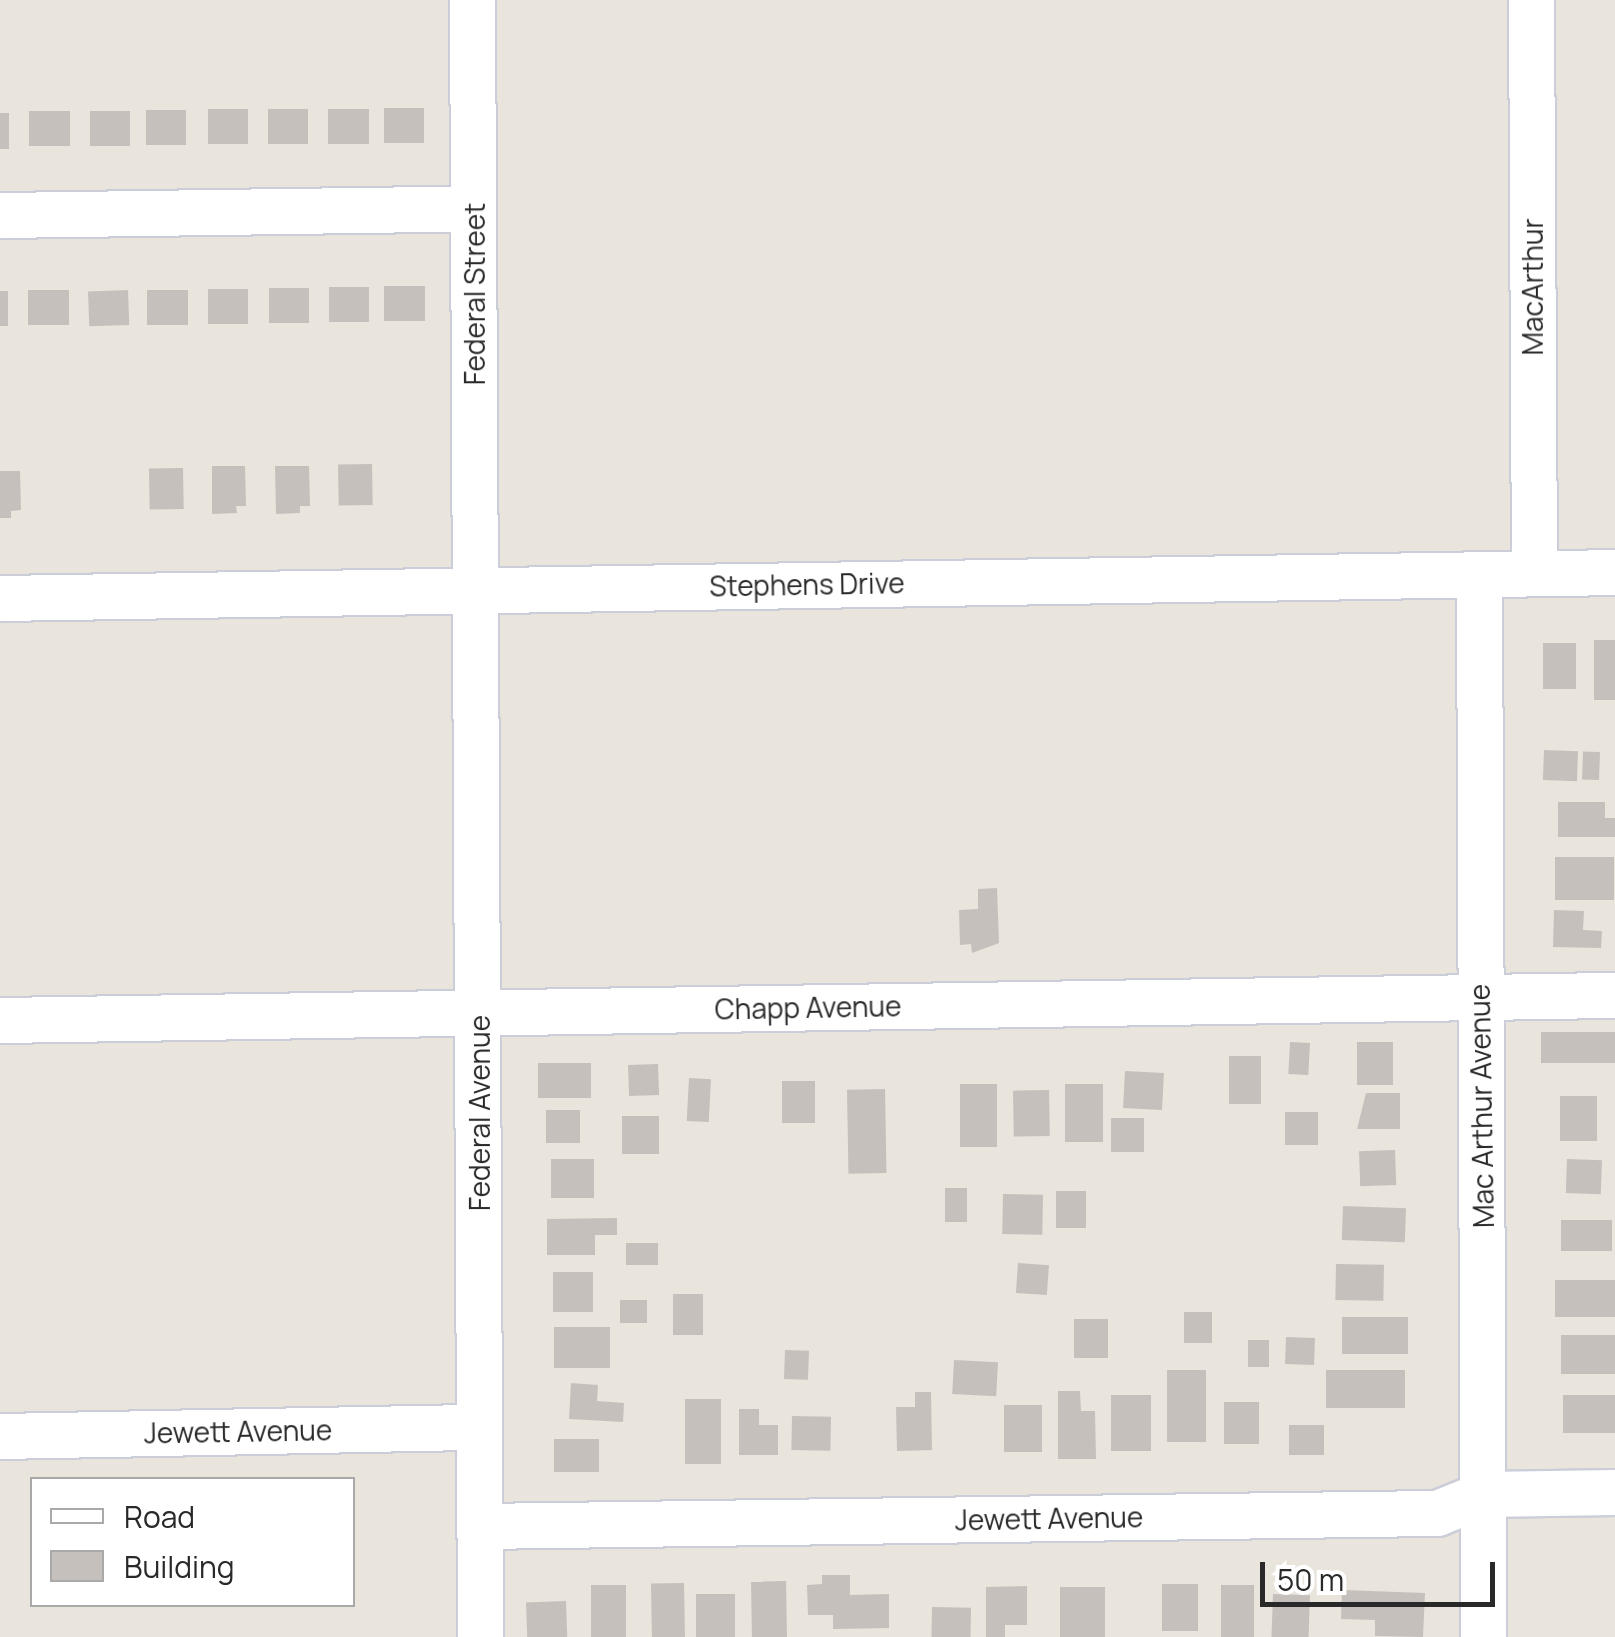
<!DOCTYPE html>
<style>
body{margin:0}
#map{position:relative;width:1615px;height:1637px;overflow:hidden;background:#e9e4dc;font-family:Manrope,sans-serif}
div>[style]{position:absolute}
.building>*{inset:0;background:#c5c0bc;transform-origin:0 0}
.roads{filter:drop-shadow(2px 0 #cbced9) drop-shadow(-2px 0 #cbced9) drop-shadow(0 2px #cbced9) drop-shadow(0 -2px #cbced9)}
.minor>*{height:45px;margin:-22.5px;padding:0 22.5px;transform-origin:22.5px;border-radius:22.5px;background:#fff}
span{translate:-50% -50%;white-space:nowrap;text-align:center;line-height:1.15;-webkit-text-stroke:8px #fff;paint-order:stroke}
.street-label{font-size:28px;color:#292929}
.legend{position:absolute;left:30px;top:1477px;width:325px;height:130px;box-sizing:border-box;background:#fff;border:2px solid #a9a9a9;margin:0;padding:12px 18px;list-style:none;font-size:30px;color:#292929}
.legend li{display:flex;align-items:center;gap:20px;height:50px}
.legend b{width:50px;border:2px solid #a9a9a9}
.scale{position:absolute;left:1260px;top:1562px;width:235px;height:45px;box-sizing:border-box;border:5px solid #292929;border-top:0;padding-left:12px;font-size:30px;line-height:35px;white-space:nowrap;color:#292929;-webkit-text-stroke:8px #fff;paint-order:stroke}
</style>
<div id="map">
<div class="building">
<i style="left:384px;top:108px;width:40px;height:35px"></i>
<i style="left:208px;top:109px;width:40px;height:35px"></i>
<i style="left:268px;top:109px;width:40px;height:35px"></i>
<i style="left:328px;top:109px;width:41px;height:35px"></i>
<i style="left:146px;top:110px;width:40px;height:35px"></i>
<i style="left:70px;top:111px;width:35px;height:41px;rotate:90deg"></i>
<i style="left:90px;top:111px;width:40px;height:35px"></i>
<i style="left:9px;top:113px;width:36px;height:9px;rotate:90deg"></i>
<i style="left:384px;top:286px;width:41px;height:35px"></i>
<i style="left:329px;top:287px;width:40px;height:35px"></i>
<i style="left:309px;top:288px;width:35px;height:40px;rotate:90deg"></i>
<i style="left:208px;top:289px;width:40px;height:35px"></i>
<i style="left:28px;top:290px;width:41px;height:35px"></i>
<i style="left:128px;top:290px;width:35px;height:40px;rotate:88deg"></i>
<i style="left:147px;top:290px;width:41px;height:35px"></i>
<i style="left:0;top:291px;width:8px;height:35px"></i>
<i style="left:372px;top:464px;width:41px;height:34px;rotate:89deg"></i>
<i style="clip-path:polygon(212px 466px,245px 466px,246px 506px,236px 506px,237px 513px,212px 514px)"></i>
<i style="clip-path:polygon(275px 466px,309px 466px,310px 506px,300px 506px,300px 513px,276px 514px)"></i>
<i style="left:183px;top:468px;width:41px;height:34px;rotate:89deg"></i>
<i style="clip-path:polygon(0 471px,20px 471px,21px 510px,11px 511px,11px 518px,0 518px)"></i>
<i style="left:1594px;top:640px;width:21px;height:60px"></i>
<i style="left:1543px;top:643px;width:33px;height:46px"></i>
<i style="left:1544px;top:750px;width:34px;height:30px;rotate:2deg"></i>
<i style="left:1600px;top:752px;width:28px;height:17px;rotate:92deg"></i>
<i style="clip-path:polygon(1558px 802px,1605px 802px,1605px 818px,1615px 818px,1615px 837px,1558px 837px)"></i>
<i style="left:1614px;top:857px;width:43px;height:59px;rotate:90deg"></i>
<i style="clip-path:polygon(997px 888px,999px 943px,972px 953px,971px 944px,960px 945px,959px 910px,978px 909px,978px 889px)"></i>
<i style="clip-path:polygon(1554px 910px,1584px 911px,1583px 930px,1602px 931px,1601px 948px,1553px 947px)"></i>
<i style="left:1615px;top:1032px;width:31px;height:74px;rotate:90deg"></i>
<i style="left:1290px;top:1042px;width:20px;height:32px;rotate:3deg"></i>
<i style="left:1357px;top:1042px;width:36px;height:43px"></i>
<i style="left:1261px;top:1056px;width:48px;height:32px;rotate:90deg"></i>
<i style="left:538px;top:1063px;width:53px;height:35px"></i>
<i style="left:658px;top:1064px;width:31px;height:30px;rotate:88deg"></i>
<i style="left:1125px;top:1071px;width:39px;height:37px;rotate:3deg"></i>
<i style="left:689px;top:1078px;width:22px;height:43px;rotate:3deg"></i>
<i style="left:782px;top:1081px;width:33px;height:42px"></i>
<i style="left:960px;top:1084px;width:37px;height:63px"></i>
<i style="left:1065px;top:1084px;width:38px;height:58px"></i>
<i style="left:885px;top:1089px;width:84px;height:38px;rotate:89deg"></i>
<i style="left:1049px;top:1090px;width:46px;height:36px;rotate:89deg"></i>
<i style="clip-path:polygon(1366px 1093px,1400px 1093px,1400px 1129px,1357px 1129px)"></i>
<i style="left:1560px;top:1096px;width:37px;height:45px"></i>
<i style="left:546px;top:1110px;width:34px;height:33px"></i>
<i style="left:1285px;top:1112px;width:33px;height:33px"></i>
<i style="left:622px;top:1116px;width:37px;height:38px"></i>
<i style="left:1144px;top:1118px;width:34px;height:33px;rotate:90deg"></i>
<i style="left:1395px;top:1150px;width:35px;height:36px;rotate:88deg"></i>
<i style="left:551px;top:1159px;width:43px;height:39px"></i>
<i style="left:1567px;top:1159px;width:35px;height:34px;rotate:2deg"></i>
<i style="left:945px;top:1188px;width:22px;height:34px"></i>
<i style="left:1056px;top:1191px;width:30px;height:37px"></i>
<i style="left:1003px;top:1194px;width:40px;height:40px;rotate:1deg"></i>
<i style="left:1343px;top:1206px;width:63px;height:34px;rotate:2deg"></i>
<i style="clip-path:polygon(617px 1218px,617px 1235px,595px 1235px,595px 1255px,547px 1255px,547px 1219px)"></i>
<i style="left:1612px;top:1220px;width:31px;height:51px;rotate:90deg"></i>
<i style="left:626px;top:1243px;width:32px;height:22px"></i>
<i style="left:1018px;top:1263px;width:31px;height:30px;rotate:4deg"></i>
<i style="left:1336px;top:1264px;width:48px;height:36px;rotate:1deg"></i>
<i style="left:553px;top:1272px;width:40px;height:40px"></i>
<i style="left:1555px;top:1280px;width:60px;height:37px"></i>
<i style="left:673px;top:1294px;width:30px;height:41px"></i>
<i style="left:647px;top:1300px;width:23px;height:27px;rotate:90deg"></i>
<i style="left:1184px;top:1312px;width:28px;height:31px"></i>
<i style="left:1342px;top:1317px;width:66px;height:37px"></i>
<i style="left:1108px;top:1319px;width:39px;height:34px;rotate:90deg"></i>
<i style="left:554px;top:1327px;width:56px;height:41px"></i>
<i style="left:1561px;top:1335px;width:54px;height:39px"></i>
<i style="left:1286px;top:1337px;width:29px;height:27px;rotate:2deg"></i>
<i style="left:1248px;top:1340px;width:21px;height:27px"></i>
<i style="left:785px;top:1350px;width:24px;height:29px;rotate:2deg"></i>
<i style="left:954px;top:1360px;width:44px;height:34px;rotate:3deg"></i>
<i style="left:1167px;top:1370px;width:39px;height:72px"></i>
<i style="left:1405px;top:1370px;width:38px;height:79px;rotate:90deg"></i>
<i style="clip-path:polygon(571px 1383px,598px 1385px,597px 1401px,624px 1403px,623px 1422px,569px 1419px)"></i>
<i style="clip-path:polygon(1058px 1391px,1080px 1391px,1081px 1411px,1095px 1411px,1096px 1459px,1058px 1459px)"></i>
<i style="clip-path:polygon(915px 1392px,931px 1392px,932px 1450px,897px 1451px,896px 1407px,915px 1407px)"></i>
<i style="left:1111px;top:1395px;width:40px;height:56px"></i>
<i style="left:1615px;top:1395px;width:38px;height:52px;rotate:90deg"></i>
<i style="left:685px;top:1399px;width:36px;height:65px"></i>
<i style="left:1224px;top:1402px;width:35px;height:42px"></i>
<i style="left:1042px;top:1405px;width:47px;height:38px;rotate:90deg"></i>
<i style="clip-path:polygon(739px 1409px,759px 1409px,759px 1425px,778px 1425px,778px 1455px,739px 1455px)"></i>
<i style="left:792px;top:1416px;width:39px;height:34px;rotate:1deg"></i>
<i style="left:1289px;top:1425px;width:35px;height:30px"></i>
<i style="left:554px;top:1439px;width:45px;height:33px"></i>
<i style="clip-path:polygon(822px 1575px,850px 1575px,850px 1595px,889px 1594px,889px 1628px,833px 1629px,833px 1615px,808px 1615px,807px 1585px,822px 1584px)"></i>
<i style="left:786px;top:1581px;width:56px;height:35px;rotate:89deg"></i>
<i style="left:684px;top:1583px;width:54px;height:33px;rotate:89deg"></i>
<i style="left:1162px;top:1584px;width:36px;height:47px"></i>
<i style="left:591px;top:1585px;width:35px;height:52px"></i>
<i style="left:1221px;top:1585px;width:33px;height:52px"></i>
<i style="clip-path:polygon(1027px 1586px,1027px 1625px,1005px 1625px,1005px 1637px,986px 1637px,986px 1587px)"></i>
<i style="left:1060px;top:1587px;width:45px;height:50px"></i>
<i style="clip-path:polygon(1342px 1590px,1425px 1593px,1423px 1637px,1375px 1636px,1375px 1620px,1341px 1619px)"></i>
<i style="left:696px;top:1594px;width:39px;height:43px"></i>
<i style="left:1273px;top:1594px;width:37px;height:43px;rotate:2deg"></i>
<i style="left:566px;top:1601px;width:36px;height:40px;rotate:88deg"></i>
<i style="left:932px;top:1607px;width:39px;height:30px;rotate:1deg"></i>
</div>
<div class="roads">
<div class="minor">
<i style="left:472px;top:0;width:1637px;rotate:89.72deg"></i>
<i style="left:1531px;top:0;width:573px;rotate:89.7deg"></i>
<i style="left:0;top:215px;width:473px;rotate:-0.8deg"></i>
<i style="left:1479px;top:575px;width:1062px;rotate:89.78deg"></i>
<i style="left:0;top:598px;width:1615px;rotate:-0.92deg"></i>
<i style="left:0;top:1020px;width:1615px;rotate:-0.89deg"></i>
<i style="left:0;top:1436px;width:477px;rotate:-1.1deg"></i>
<i style="left:479px;top:1526px;width:958px;rotate:-0.78deg"></i>
<i style="left:1437px;top:1513px;width:51px;rotate:-22deg"></i>
<i style="left:1484px;top:1494px;width:131px;rotate:-0.9deg"></i>
</div>
</div>
<div class="street-label">
<span style="left:1532px;top:287px;rotate:-90deg">MacArthur</span>
<span style="left:474px;top:294px;rotate:-90deg">Federal Street</span>
<span style="left:807px;top:584px;rotate:-1deg">Stephens Drive</span>
<span style="left:808px;top:1007px;rotate:-1deg">Chapp Avenue</span>
<span style="left:1481px;top:1106px;rotate:-91deg">Mac Arthur Avenue</span>
<span style="left:479px;top:1113px;rotate:-90deg">Federal Avenue</span>
<span style="left:238px;top:1431px;rotate:-1deg">Jewett Avenue</span>
<span style="left:1049px;top:1518px;rotate:-1deg">Jewett Avenue</span>
</div>
<ul class="legend">
<li><b style="height:12px;background:#fff"></b>Road</li>
<li><b style="height:28px;background:#c5c0bc"></b>Building</li>
</ul>
<div class="scale">50 m</div>
</div>
